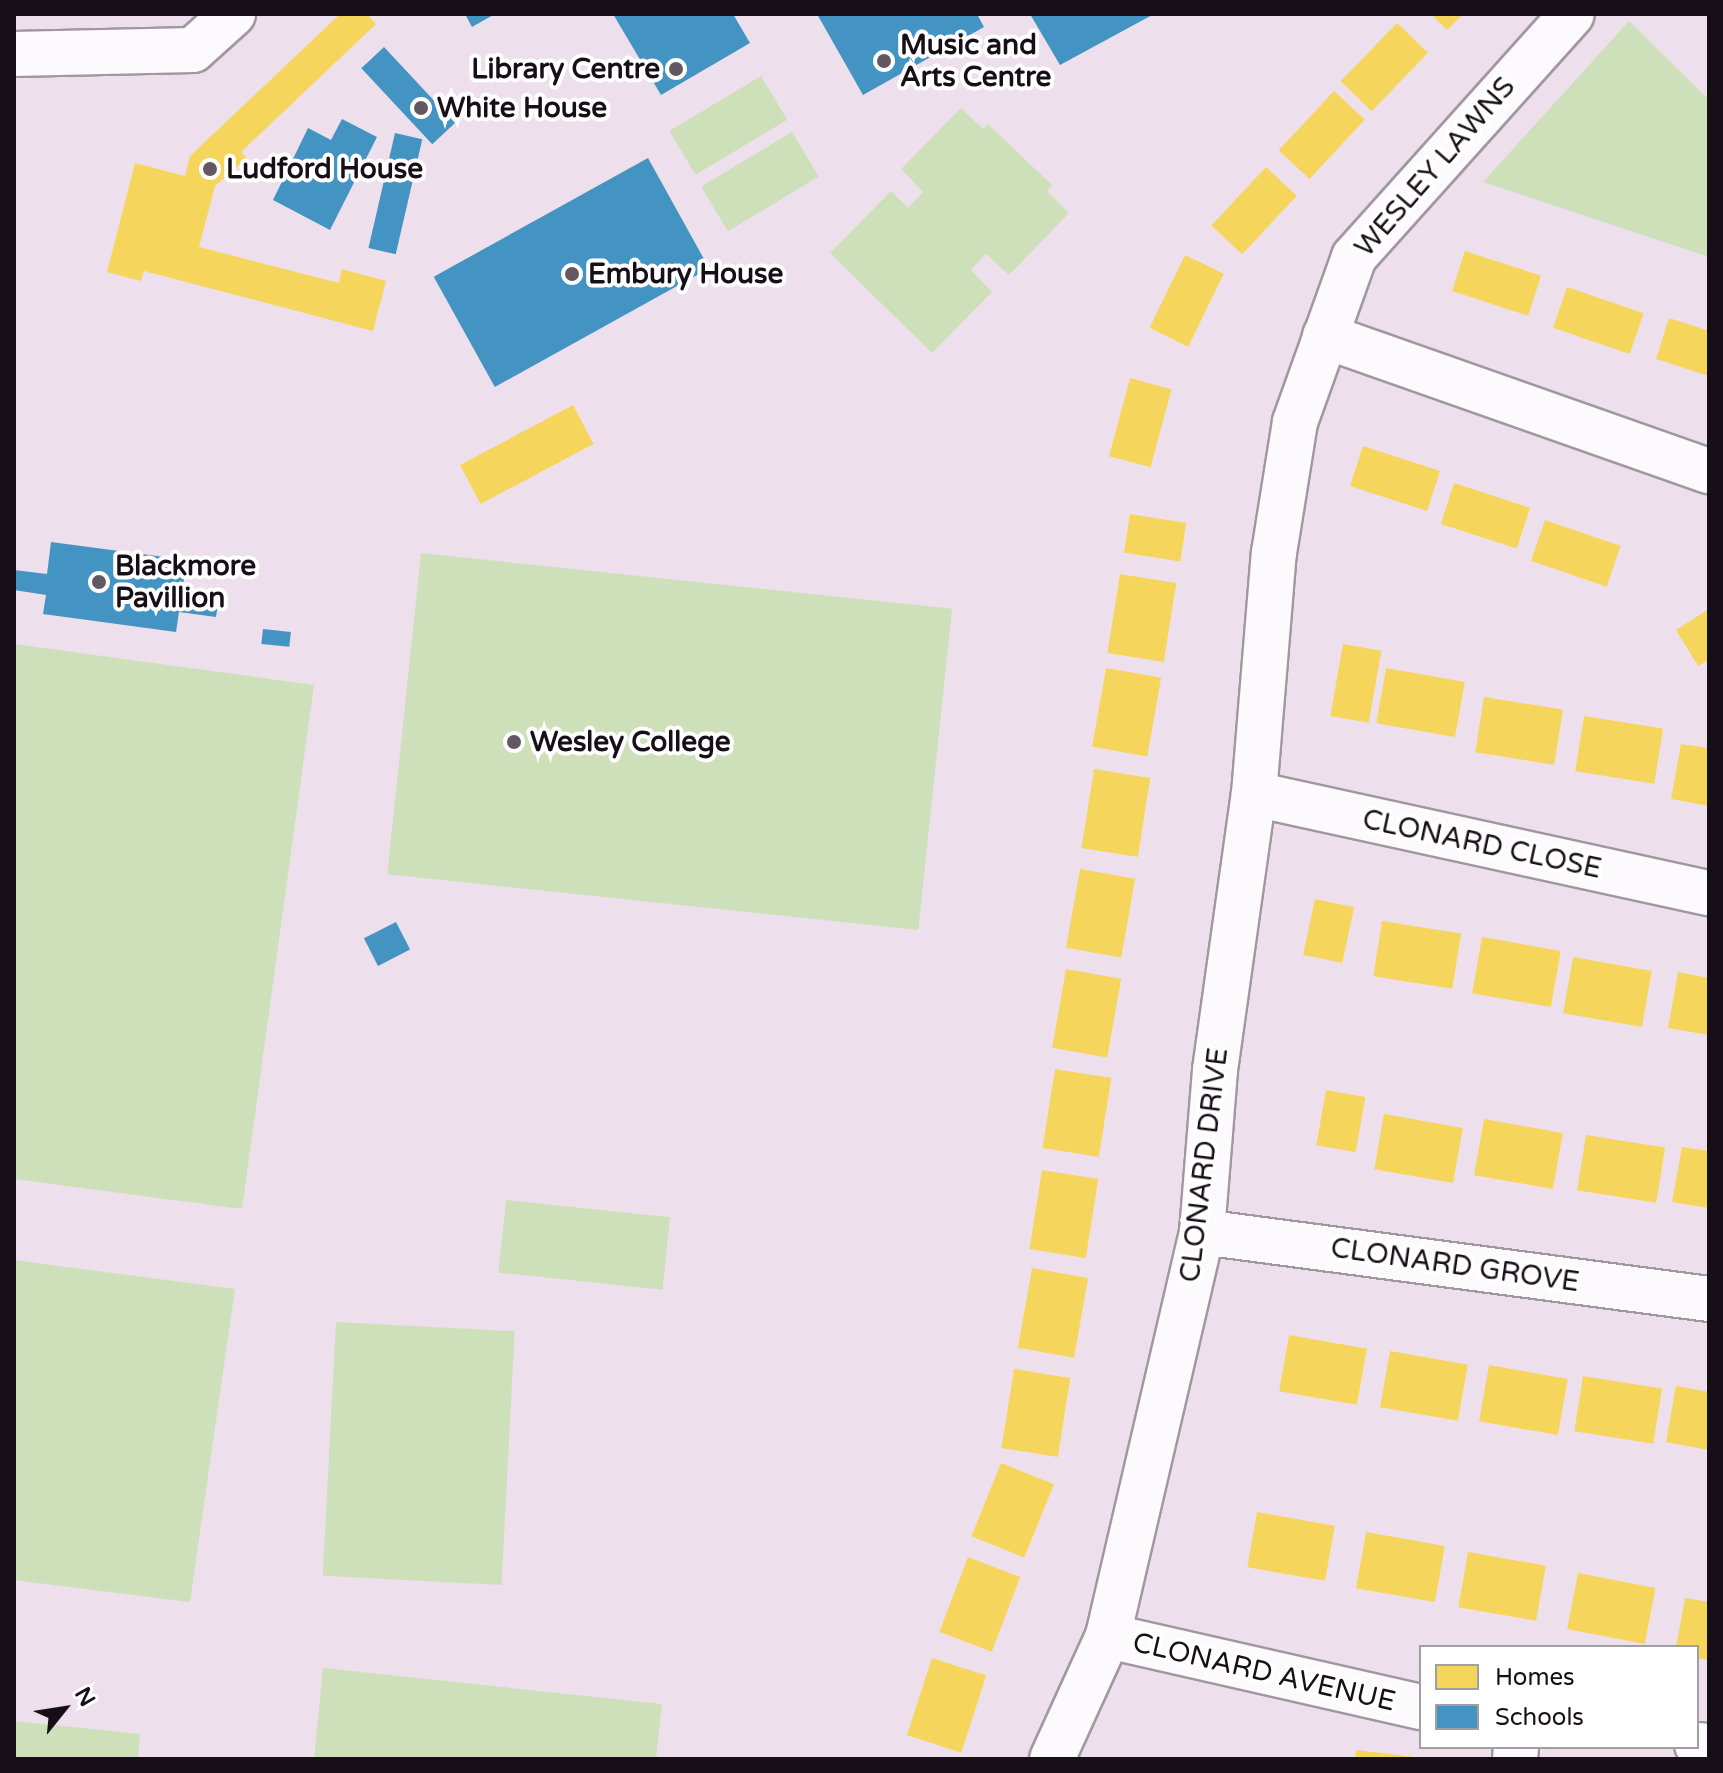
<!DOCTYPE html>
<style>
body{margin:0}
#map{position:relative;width:1723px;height:1773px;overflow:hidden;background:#ede0ec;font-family:"Varela Round",sans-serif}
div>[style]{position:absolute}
.green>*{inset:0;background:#cee0ba;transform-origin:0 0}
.homes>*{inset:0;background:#f6d55c;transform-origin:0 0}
.schools>*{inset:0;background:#4393c3;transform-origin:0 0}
.roads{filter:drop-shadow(2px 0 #a197a0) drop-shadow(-2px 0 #a197a0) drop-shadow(0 2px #a197a0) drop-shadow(0 -2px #a197a0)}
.minor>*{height:44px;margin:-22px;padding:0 22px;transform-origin:22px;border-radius:22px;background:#fcfafc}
.dots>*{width:22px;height:22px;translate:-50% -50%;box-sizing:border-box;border:4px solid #fff;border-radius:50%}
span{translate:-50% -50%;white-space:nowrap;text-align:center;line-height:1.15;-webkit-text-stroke:8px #fff;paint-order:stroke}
.poi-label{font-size:28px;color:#170f17;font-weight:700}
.left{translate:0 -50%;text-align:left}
.right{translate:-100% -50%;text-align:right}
.street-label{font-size:28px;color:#170f17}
.frame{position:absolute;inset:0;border:16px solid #170f17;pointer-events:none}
.legend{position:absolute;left:1419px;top:1645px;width:280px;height:104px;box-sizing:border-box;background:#fff;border:2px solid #a29fa2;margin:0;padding:10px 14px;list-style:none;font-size:24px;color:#170f17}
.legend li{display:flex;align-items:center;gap:16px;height:40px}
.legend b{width:40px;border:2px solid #a29fa2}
.north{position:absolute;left:24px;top:1669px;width:80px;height:80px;-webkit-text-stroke:6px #fff;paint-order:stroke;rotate:60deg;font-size:22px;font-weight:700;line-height:32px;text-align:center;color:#170f17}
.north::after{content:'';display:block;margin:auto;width:28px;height:36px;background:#170f17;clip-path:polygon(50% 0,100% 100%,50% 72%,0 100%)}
</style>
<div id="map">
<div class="green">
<i style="clip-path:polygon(1629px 21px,1709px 100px,1709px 257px,1483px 182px)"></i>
<i style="left:761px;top:76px;width:51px;height:107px;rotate:59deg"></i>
<i style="clip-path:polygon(961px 108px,983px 129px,988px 124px,1052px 185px,1047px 191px,1069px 213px,1009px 275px,986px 254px,971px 270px,992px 292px,932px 353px,830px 253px,891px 191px,908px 208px,923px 192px,901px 169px)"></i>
<i style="left:792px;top:132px;width:52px;height:106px;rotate:59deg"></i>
<i style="left:421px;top:553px;width:534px;height:323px;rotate:6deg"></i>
<i style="clip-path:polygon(14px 644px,314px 685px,242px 1209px,14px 1179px)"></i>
<i style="left:506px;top:1200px;width:165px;height:73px;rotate:6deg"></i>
<i style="clip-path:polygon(14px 1260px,235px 1289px,190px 1602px,14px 1580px)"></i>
<i style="left:336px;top:1322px;width:179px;height:254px;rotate:3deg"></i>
<i style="clip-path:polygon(323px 1668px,662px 1704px,656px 1759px,314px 1759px)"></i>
<i style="clip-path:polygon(14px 1721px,140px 1734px,138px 1759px,14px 1759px)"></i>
</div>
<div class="homes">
<i style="clip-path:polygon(340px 14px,367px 14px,376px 24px,241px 152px,247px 158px,215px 186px,199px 247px,339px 283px,342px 269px,386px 281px,373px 331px,144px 271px,141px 281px,107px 272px,135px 163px,185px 176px,190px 156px)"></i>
<i style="clip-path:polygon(1431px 14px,1463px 14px,1447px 30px)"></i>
<i style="left:1397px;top:23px;width:43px;height:81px;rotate:44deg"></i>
<i style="left:1334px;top:91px;width:42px;height:81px;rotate:43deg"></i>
<i style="left:1266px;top:167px;width:42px;height:80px;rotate:43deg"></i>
<i style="left:1465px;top:251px;width:80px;height:42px;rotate:18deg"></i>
<i style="left:1185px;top:255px;width:43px;height:81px;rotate:26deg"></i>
<i style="left:1567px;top:287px;width:81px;height:43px;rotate:19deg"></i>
<i style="clip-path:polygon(1669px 318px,1709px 331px,1709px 376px,1656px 359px)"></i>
<i style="left:1130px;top:378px;width:43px;height:81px;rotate:15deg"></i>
<i style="left:573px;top:405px;width:44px;height:128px;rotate:62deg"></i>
<i style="left:1363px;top:446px;width:81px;height:42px;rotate:18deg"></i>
<i style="left:1454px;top:483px;width:80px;height:43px;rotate:18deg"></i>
<i style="left:1130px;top:514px;width:57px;height:39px;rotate:9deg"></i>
<i style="left:1545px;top:520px;width:80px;height:43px;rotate:19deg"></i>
<i style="left:1120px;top:574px;width:57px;height:80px;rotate:9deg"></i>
<i style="clip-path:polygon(1709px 609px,1709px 660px,1698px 666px,1676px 630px)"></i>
<i style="left:1343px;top:644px;width:39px;height:73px;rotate:10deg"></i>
<i style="left:1106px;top:668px;width:56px;height:80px;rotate:10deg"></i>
<i style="left:1386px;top:668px;width:80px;height:56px;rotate:10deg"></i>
<i style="left:1484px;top:697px;width:80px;height:56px;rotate:9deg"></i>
<i style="left:1584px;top:716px;width:80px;height:56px;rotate:9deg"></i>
<i style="clip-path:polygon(1681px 744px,1709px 748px,1709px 806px,1671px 799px)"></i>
<i style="left:1094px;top:769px;width:57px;height:80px;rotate:9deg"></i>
<i style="left:1080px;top:869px;width:56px;height:80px;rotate:10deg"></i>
<i style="left:1315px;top:899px;width:40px;height:57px;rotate:12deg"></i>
<i style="left:1382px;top:921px;width:80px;height:56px;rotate:9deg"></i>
<i style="left:1482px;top:937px;width:80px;height:57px;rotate:10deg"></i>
<i style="left:1573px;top:957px;width:80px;height:57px;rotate:10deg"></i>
<i style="left:1066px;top:969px;width:56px;height:80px;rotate:10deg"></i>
<i style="clip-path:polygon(1678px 972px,1709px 978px,1709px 1035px,1668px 1028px)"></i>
<i style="left:1055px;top:1069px;width:57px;height:80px;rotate:9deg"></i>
<i style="left:1326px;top:1090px;width:40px;height:56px;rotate:10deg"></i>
<i style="left:1384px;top:1114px;width:80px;height:56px;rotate:10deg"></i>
<i style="left:1484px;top:1119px;width:80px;height:57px;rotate:10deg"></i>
<i style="left:1586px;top:1135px;width:80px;height:56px;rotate:9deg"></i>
<i style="clip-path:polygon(1682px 1147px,1709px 1151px,1709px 1208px,1672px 1202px)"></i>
<i style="left:1042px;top:1170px;width:57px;height:80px;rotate:9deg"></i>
<i style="left:1032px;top:1268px;width:57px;height:81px;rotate:10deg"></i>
<i style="left:1289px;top:1335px;width:79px;height:57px;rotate:10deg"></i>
<i style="left:1390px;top:1351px;width:79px;height:57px;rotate:10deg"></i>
<i style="left:1489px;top:1365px;width:80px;height:57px;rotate:10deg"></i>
<i style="left:1014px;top:1369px;width:57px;height:80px;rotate:9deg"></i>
<i style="left:1583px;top:1376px;width:80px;height:56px;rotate:9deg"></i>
<i style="clip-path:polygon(1676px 1386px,1709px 1392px,1709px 1450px,1666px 1442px)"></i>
<i style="left:1001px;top:1463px;width:57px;height:79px;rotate:22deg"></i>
<i style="left:1257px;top:1512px;width:79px;height:56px;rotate:10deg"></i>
<i style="left:1366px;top:1532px;width:80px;height:57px;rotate:10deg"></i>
<i style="left:1468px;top:1552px;width:79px;height:56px;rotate:10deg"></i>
<i style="left:968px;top:1557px;width:56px;height:80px;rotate:21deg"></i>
<i style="left:1578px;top:1573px;width:79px;height:57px;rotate:11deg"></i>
<i style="clip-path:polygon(1685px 1598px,1709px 1602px,1709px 1660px,1697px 1658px,1697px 1647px,1676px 1647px)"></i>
<i style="left:932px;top:1658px;width:57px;height:81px;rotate:18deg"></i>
<i style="clip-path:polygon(1356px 1750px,1414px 1757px,1414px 1759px,1355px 1759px)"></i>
</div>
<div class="schools">
<i style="clip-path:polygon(465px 14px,495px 14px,472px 27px)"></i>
<i style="clip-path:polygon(613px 14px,733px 14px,750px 43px,661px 95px)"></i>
<i style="clip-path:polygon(817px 14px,977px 14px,984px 27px,863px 95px)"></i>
<i style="clip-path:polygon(1030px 14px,1154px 14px,1060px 65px)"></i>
<i style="left:384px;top:47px;width:104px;height:31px;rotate:47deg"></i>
<i style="clip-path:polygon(342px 119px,377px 137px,330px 230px,273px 200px,308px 128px,331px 140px)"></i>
<i style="left:395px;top:133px;width:28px;height:118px;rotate:13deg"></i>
<i style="left:648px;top:158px;width:126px;height:245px;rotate:61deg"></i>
<i style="clip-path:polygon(51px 542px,187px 560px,182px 592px,219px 597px,216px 617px,179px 612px,176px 632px,43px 614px,46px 595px,14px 590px,14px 570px,47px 574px)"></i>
<i style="left:263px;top:629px;width:28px;height:15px;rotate:6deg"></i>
<i style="left:396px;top:922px;width:31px;height:36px;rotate:63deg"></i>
</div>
<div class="roads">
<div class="minor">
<i style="left:14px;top:54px;width:179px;rotate:-1.3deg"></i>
<i style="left:193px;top:50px;width:54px;rotate:-42deg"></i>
<i style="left:1325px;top:336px;width:407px;rotate:19.4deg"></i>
<i style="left:1254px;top:794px;width:466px;rotate:12.3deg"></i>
<i style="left:1202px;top:1232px;width:511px;rotate:7.53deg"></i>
<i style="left:1108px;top:1636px;width:321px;rotate:12.8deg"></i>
<i style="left:1697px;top:1745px;width:12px;rotate:5deg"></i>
<i style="left:1052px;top:1759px;width:135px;rotate:-65.5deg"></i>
<i style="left:1108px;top:1636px;width:415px;rotate:-76.9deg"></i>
<i style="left:1202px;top:1232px;width:163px;rotate:-85.4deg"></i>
<i style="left:1215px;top:1070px;width:279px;rotate:-82deg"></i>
<i style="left:1254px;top:794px;width:242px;rotate:-85.3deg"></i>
<i style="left:1274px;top:553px;width:133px;rotate:-80.9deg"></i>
<i style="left:1295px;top:422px;width:175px;rotate:-70.3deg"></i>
<i style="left:1354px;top:257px;width:326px;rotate:-48.1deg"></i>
<i style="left:1515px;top:1759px;width:12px;rotate:-85deg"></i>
</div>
</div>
<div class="dots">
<i style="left:884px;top:61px;background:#625862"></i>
<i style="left:676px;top:69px;background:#625862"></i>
<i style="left:421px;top:108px;background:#625862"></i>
<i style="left:210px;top:169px;background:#625862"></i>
<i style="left:572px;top:274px;background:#625862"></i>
<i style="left:99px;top:582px;background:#625862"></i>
<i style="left:514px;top:742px;background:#625862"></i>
</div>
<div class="poi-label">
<span class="left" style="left:900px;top:61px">Music and<br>Arts Centre</span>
<span class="right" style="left:660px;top:69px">Library Centre</span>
<span class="left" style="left:437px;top:108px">White House</span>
<span class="left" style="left:226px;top:169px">Ludford House</span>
<span class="left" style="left:588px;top:274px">Embury House</span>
<span class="left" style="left:115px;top:582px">Blackmore<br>Pavillion</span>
<span class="left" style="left:530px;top:742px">Wesley College</span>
</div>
<div class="street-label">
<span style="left:1435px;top:167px;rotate:-49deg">WESLEY LAWNS</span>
<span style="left:1482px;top:844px;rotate:12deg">CLONARD CLOSE</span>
<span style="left:1204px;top:1165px;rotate:-83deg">CLONARD DRIVE</span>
<span style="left:1455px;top:1265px;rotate:8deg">CLONARD GROVE</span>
<span style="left:1264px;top:1672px;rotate:13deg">CLONARD AVENUE</span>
</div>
<div class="frame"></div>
<ul class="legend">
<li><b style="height:22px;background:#f6d55c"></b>Homes</li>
<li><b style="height:22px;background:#4393c3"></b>Schools</li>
</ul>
<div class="north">N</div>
</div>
